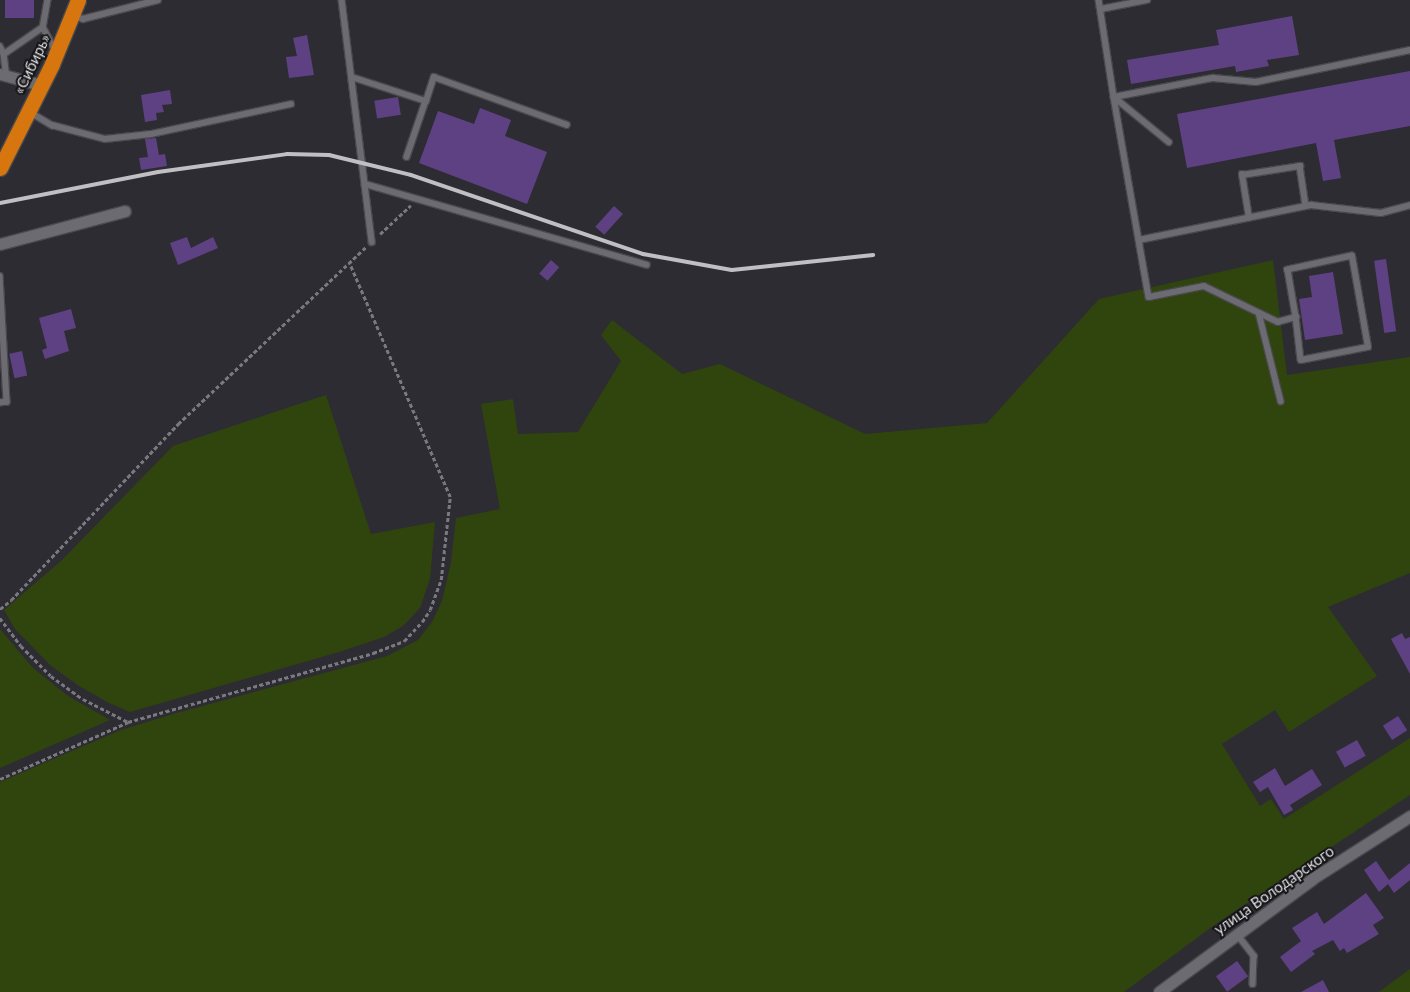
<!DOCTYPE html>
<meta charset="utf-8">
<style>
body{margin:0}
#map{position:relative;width:1410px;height:992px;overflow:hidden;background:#2d2c32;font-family:Lato,sans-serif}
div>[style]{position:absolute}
.green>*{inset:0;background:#30440e}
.building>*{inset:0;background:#5e4182;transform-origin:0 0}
.path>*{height:2.5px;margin-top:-1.25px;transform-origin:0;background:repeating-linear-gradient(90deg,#7a797f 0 4px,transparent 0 6.5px)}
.roads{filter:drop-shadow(1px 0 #49494d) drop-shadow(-1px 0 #49494d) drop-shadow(0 1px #49494d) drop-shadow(0 -1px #49494d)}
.lane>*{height:5.5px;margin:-2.75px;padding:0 2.75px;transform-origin:2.75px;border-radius:2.75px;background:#6c6b72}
.street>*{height:11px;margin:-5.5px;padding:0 5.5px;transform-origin:5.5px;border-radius:5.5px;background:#6c6b72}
.highway>*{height:15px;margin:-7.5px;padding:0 7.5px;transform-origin:7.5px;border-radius:7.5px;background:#d7750e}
.rail>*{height:4px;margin:-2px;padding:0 2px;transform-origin:2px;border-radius:2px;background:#c0c0c4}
span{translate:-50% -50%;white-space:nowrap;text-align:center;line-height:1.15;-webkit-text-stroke:4px #151417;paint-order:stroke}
.street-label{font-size:15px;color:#dedee2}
</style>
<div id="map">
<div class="green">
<i style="clip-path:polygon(1273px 260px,1287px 375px,1410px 357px,1410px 573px,1328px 607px,1377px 676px,1289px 732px,1275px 710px,1222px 744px,1260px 806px,1271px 799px,1284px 819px,1410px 738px,1410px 795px,1217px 923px,1124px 992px,0 992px,0 782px,121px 730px,173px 714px,387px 656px,418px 640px,432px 622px,442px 601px,451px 562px,456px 518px,500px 509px,481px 404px,513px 399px,518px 434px,578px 432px,621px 361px,601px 335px,612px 320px,682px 374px,720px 364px,865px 434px,987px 423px,1099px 299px)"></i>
<i style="clip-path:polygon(326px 395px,371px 534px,435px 522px,430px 579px,420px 608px,403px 626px,384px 637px,339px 652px,130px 712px,109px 703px,79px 686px,50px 665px,15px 629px,4px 610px,62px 560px,173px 446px)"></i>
<i style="clip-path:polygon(0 629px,33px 668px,68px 696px,110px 720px,0 768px)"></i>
<i style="clip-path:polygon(1410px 969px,1410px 992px,1379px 992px)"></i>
</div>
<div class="building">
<i style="left:5px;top:0;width:29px;height:18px"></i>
<i style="clip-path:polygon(1292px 16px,1299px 55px,1267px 60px,1269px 66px,1236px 72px,1235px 66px,1131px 84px,1127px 60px,1219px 45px,1216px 30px)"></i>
<i style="clip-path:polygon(307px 35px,314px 75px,289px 78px,286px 57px,297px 56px,293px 38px)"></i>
<i style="clip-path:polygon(1410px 71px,1410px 126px,1334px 140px,1341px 178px,1323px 181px,1316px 143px,1187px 168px,1177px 114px)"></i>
<i style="clip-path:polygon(170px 90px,172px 104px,162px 105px,164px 112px,156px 113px,157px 120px,145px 122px,141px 95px)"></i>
<i style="left:398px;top:97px;width:18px;height:24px;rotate:81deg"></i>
<i style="clip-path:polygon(480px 108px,511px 120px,505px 136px,547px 152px,527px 204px,419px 163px,438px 111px,474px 124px)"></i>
<i style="clip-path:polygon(156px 138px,159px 155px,165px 154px,167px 166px,141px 170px,139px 158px,148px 157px,145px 139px)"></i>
<i style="left:614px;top:206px;width:12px;height:28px;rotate:42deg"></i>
<i style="clip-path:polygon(187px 237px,191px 248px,213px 237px,218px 248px,178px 265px,170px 243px)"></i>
<i style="left:1386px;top:259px;width:73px;height:12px;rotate:82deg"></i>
<i style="left:551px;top:260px;width:11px;height:18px;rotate:41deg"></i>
<i style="clip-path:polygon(1333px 272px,1343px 334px,1305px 340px,1299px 299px,1312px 297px,1309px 276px)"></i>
<i style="clip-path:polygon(71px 309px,76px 328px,64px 331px,69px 351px,45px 359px,42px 350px,47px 348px,39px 318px)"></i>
<i style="left:22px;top:351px;width:25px;height:13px;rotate:78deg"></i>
<i style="clip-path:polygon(1402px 633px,1405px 639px,1410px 637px,1410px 674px,1391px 639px)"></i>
<i style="left:1398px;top:716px;width:17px;height:18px;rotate:57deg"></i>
<i style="left:1357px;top:740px;width:18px;height:24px;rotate:61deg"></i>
<i style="clip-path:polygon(1275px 768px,1285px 786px,1312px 769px,1322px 785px,1290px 805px,1293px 810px,1284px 815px,1268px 787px,1260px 792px,1253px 782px)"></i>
<i style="clip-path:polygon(1376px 861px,1389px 880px,1410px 863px,1410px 880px,1394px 893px,1388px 884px,1379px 892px,1364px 870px)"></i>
<i style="clip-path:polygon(1366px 893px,1384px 918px,1373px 925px,1379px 934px,1347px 953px,1344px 948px,1340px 951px,1333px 940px,1312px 951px,1315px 954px,1291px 972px,1280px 957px,1301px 941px,1292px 928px,1317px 912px,1324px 924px)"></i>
<i style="left:1237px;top:961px;width:19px;height:26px;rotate:54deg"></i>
<i style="clip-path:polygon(1323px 980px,1329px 992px,1301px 992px)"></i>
</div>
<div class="path">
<i style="left:380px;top:234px;width:42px;rotate:-43.1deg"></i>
<i style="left:0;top:609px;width:14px;rotate:-39deg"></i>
<i style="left:11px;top:600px;width:243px;rotate:-46.5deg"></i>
<i style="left:178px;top:424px;width:260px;rotate:-43.3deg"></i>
<i style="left:0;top:618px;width:35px;rotate:53deg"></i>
<i style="left:21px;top:646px;width:42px;rotate:45deg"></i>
<i style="left:51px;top:676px;width:39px;rotate:36deg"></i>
<i style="left:83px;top:699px;width:51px;rotate:27.1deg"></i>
<i style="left:0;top:779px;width:140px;rotate:-24deg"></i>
<i style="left:128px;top:722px;width:255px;rotate:-15.7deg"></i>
<i style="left:373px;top:653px;width:33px;rotate:-21deg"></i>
<i style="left:404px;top:641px;width:26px;rotate:-47deg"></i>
<i style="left:422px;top:622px;width:14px;rotate:-56deg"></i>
<i style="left:430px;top:610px;width:32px;rotate:-70deg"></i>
<i style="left:441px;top:580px;width:83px;rotate:-83.8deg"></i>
<i style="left:450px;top:497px;width:255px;rotate:-113.3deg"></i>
</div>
<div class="roads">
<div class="lane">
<i style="left:48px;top:0;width:27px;rotate:100deg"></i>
<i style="left:43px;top:27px;width:26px;rotate:62deg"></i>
<i style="left:342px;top:0;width:244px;rotate:82.9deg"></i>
<i style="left:1099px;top:0;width:98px;rotate:81.2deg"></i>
<i style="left:1114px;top:97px;width:101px;rotate:-10.9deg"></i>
<i style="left:1213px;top:78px;width:43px;rotate:5.3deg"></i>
<i style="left:1256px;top:82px;width:157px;rotate:-11.7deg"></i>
<i style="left:1101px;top:9px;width:47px;rotate:-11.1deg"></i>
<i style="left:73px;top:15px;width:11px;rotate:22deg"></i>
<i style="left:83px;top:19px;width:77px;rotate:-14.2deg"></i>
<i style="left:0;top:46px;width:9px;rotate:63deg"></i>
<i style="left:4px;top:54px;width:23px;rotate:83deg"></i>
<i style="left:4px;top:54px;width:47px;rotate:-34.7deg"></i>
<i style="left:352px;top:77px;width:78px;rotate:18deg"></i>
<i style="left:426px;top:101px;width:59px;rotate:108.7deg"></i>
<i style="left:1114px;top:97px;width:203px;rotate:80.1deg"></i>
<i style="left:1149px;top:297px;width:56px;rotate:-11.3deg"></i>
<i style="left:1204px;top:286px;width:82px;rotate:25.9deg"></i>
<i style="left:1278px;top:322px;width:19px;rotate:-16deg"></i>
<i style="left:1296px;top:317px;width:43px;rotate:83.4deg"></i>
<i style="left:1301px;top:360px;width:68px;rotate:-11deg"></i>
<i style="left:1368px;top:347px;width:92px;rotate:-100deg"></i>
<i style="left:1352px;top:256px;width:66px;rotate:167.7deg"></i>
<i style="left:1288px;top:270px;width:48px;rotate:80.3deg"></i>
<i style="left:1114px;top:97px;width:71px;rotate:39.3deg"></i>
<i style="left:426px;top:101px;width:25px;rotate:-72deg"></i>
<i style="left:434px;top:77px;width:141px;rotate:19.8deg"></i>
<i style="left:30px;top:112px;width:26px;rotate:31deg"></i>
<i style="left:52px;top:125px;width:55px;rotate:14.8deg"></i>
<i style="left:105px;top:139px;width:46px;rotate:-6.2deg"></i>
<i style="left:151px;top:134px;width:143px;rotate:-12.1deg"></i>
<i style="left:365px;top:184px;width:293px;rotate:16deg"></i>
<i style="left:1249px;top:218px;width:44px;rotate:-99.2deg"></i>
<i style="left:1242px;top:175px;width:59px;rotate:-8.8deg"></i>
<i style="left:1300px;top:166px;width:40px;rotate:81.5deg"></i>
<i style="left:1139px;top:240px;width:176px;rotate:-11.5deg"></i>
<i style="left:1311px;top:205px;width:70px;rotate:6.5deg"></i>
<i style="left:1381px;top:213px;width:30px;rotate:-15deg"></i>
<i style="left:0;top:276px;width:126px;rotate:86.8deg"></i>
<i style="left:7px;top:402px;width:7px;rotate:172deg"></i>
<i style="left:1259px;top:313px;width:91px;rotate:76deg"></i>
<i style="left:1237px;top:934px;width:28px;rotate:52deg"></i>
<i style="left:1254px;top:956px;width:28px;rotate:92deg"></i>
</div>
<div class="street">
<i style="left:0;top:74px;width:42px;rotate:15deg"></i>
<i style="left:0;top:244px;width:129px;rotate:-14.8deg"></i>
<i style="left:1159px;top:992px;width:190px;rotate:-36.4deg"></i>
<i style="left:1312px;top:879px;width:117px;rotate:-32.7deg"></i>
</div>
<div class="highway">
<i style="left:0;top:168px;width:116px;rotate:-63.4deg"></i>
<i style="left:52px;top:64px;width:69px;rotate:-67.9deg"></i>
</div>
</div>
<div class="rail">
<i style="left:0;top:203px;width:161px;rotate:-11.1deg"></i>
<i style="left:158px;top:172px;width:130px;rotate:-7.9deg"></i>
<i style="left:287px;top:154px;width:42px;rotate:1.4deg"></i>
<i style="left:329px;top:155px;width:84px;rotate:13.7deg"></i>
<i style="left:411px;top:175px;width:245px;rotate:18.8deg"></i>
<i style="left:643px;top:254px;width:90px;rotate:10.2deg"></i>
<i style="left:732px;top:270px;width:142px;rotate:-6.1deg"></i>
</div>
<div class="street-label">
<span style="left:32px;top:64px;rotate:-64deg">«Сибирь»</span>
<span style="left:1274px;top:890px;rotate:-35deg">улица Володарского</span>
</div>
</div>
